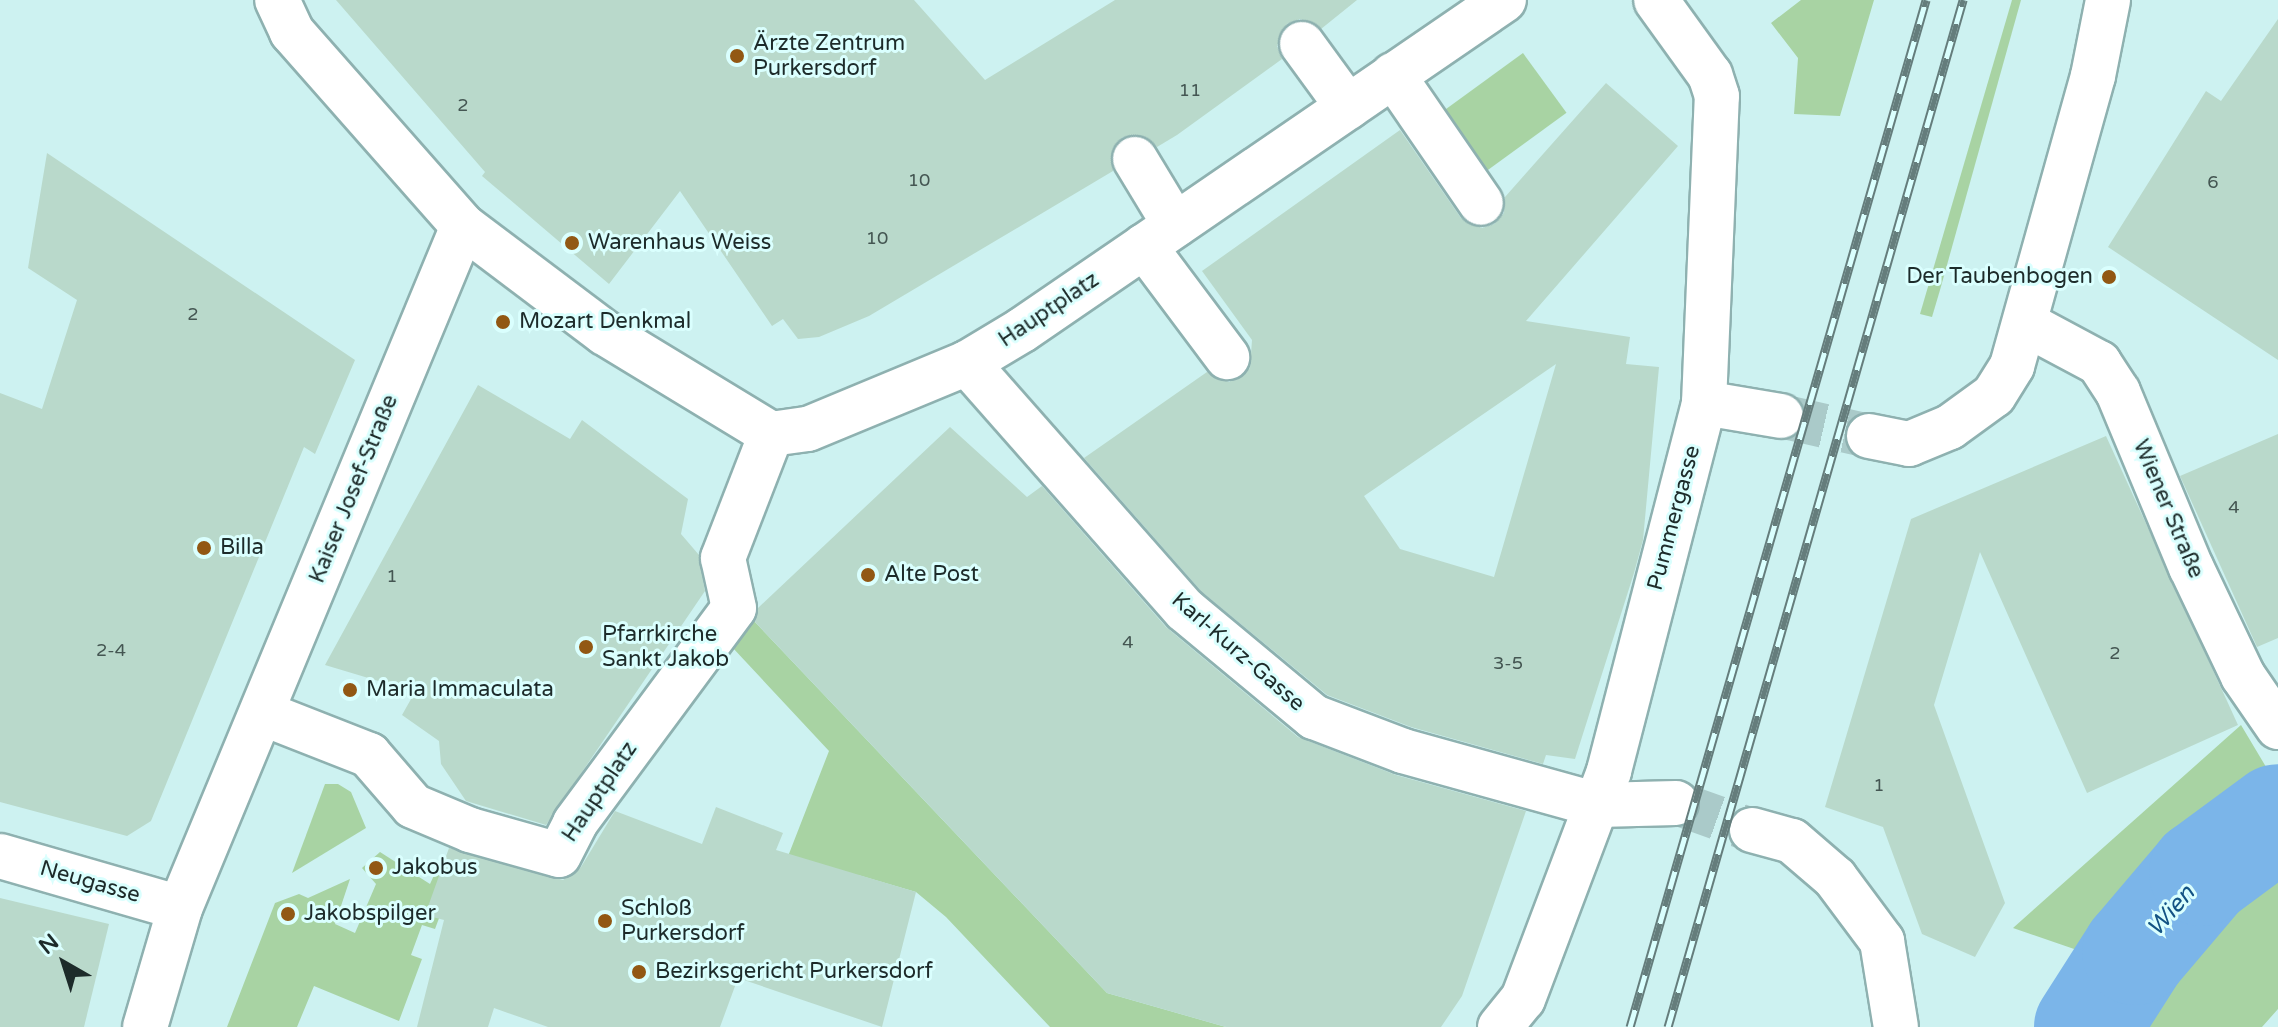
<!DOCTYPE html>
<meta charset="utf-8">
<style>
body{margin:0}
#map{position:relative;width:2278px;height:1027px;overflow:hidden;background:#cdf2f1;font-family:"Varela Round",sans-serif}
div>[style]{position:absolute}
.green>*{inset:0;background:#a8d3a3;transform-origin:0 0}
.river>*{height:106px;margin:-53px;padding:0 53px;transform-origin:53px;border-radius:53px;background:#7bb5e9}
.building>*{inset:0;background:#b9d9cb}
.minor-tunnel>*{height:44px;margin-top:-22px;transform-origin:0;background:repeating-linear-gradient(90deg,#aacac9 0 44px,transparent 0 66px)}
.roads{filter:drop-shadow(2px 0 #8eb1b0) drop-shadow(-2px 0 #8eb1b0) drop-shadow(0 2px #8eb1b0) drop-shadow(0 -2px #8eb1b0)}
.minor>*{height:44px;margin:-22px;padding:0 22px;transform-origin:22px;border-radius:22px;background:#fff}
.major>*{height:44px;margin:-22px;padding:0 22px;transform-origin:22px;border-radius:22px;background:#fff}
.rail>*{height:9px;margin-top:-4.5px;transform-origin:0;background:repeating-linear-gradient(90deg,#dafffe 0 18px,#657d7c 0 36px);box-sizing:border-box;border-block:2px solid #657d7c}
.dots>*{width:22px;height:22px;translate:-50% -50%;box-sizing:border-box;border:4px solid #dafffe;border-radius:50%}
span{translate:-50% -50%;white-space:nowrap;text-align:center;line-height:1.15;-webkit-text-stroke:6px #dafffe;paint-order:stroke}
.number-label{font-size:18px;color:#445652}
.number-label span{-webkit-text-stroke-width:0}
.poi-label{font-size:22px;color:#1d2b2a}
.left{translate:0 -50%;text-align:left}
.right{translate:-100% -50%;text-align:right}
.street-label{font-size:22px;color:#1d2b2a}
.water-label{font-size:24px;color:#135384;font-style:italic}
.north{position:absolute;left:24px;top:923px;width:80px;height:80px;-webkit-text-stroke:6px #dafffe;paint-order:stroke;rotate:321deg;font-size:22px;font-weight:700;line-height:32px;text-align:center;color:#1d2b2a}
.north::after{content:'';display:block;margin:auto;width:28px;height:36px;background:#1d2b2a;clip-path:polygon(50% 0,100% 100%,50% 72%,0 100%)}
</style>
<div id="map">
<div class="green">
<i style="clip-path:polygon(1801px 0,1874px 0,1840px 116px,1794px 114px,1798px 58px,1771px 23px)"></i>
<i style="clip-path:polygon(2012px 0,2021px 0,1940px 290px,1932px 317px,1920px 314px)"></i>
<i style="left:1523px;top:53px;width:74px;height:104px;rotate:54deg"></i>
<i style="clip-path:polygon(754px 621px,1107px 993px,1226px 1027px,1050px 1027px,946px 917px,916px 892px,858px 875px,764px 918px,829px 751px,732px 647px)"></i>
<i style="clip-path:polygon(2241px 725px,2278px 787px,2278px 1009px,2262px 1027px,2035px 1027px,2077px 950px,2013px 928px)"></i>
<i style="clip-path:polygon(325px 784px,338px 784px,351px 792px,366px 828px,292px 873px)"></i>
<i style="clip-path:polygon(380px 852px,430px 884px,436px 871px,454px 878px,435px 929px,422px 925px,411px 955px,422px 959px,399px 1021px,314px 986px,297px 1027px,227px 1027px,275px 903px,299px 894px,308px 898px,350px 879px,335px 924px,355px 933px,376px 884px,362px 868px)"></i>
</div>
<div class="river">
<i style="left:2087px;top:1027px;width:89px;rotate:-57.4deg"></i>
<i style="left:2135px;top:952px;width:104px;rotate:-49.7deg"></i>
<i style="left:2202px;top:873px;width:94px;rotate:-36.4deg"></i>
</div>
<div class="building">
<i style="clip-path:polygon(336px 0,914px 0,985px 80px,1115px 0,1357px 0,1321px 29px,1300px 19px,1287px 24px,1277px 46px,1282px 59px,1177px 135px,1157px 147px,1146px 137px,1123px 137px,1113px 148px,1113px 171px,869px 316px,819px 337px,798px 339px,783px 319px,772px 326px,680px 191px,609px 284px,482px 176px,485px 172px)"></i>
<i style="clip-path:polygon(2278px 19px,2278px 360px,2108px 247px,2206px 91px,2221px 101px)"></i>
<i style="clip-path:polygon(evenodd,1606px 83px,1678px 146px,1526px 321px,1630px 337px,1626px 364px,1659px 367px,1643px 540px,1634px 573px,1575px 759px,1546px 755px,1543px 764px,1411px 727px,1327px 695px,1202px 592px,1084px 458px,1207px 372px,1229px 382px,1250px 368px,1252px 340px,1202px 271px,1400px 130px,1461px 218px,1482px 228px,1494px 224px,1504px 213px,1505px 197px,1606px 83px,1556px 364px,1494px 577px,1400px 549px,1364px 496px,1556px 364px)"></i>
<i style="clip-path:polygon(47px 153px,355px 360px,315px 454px,304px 447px,151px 821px,127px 836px,0 802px,0 393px,42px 409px,77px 300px,28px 268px)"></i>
<i style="clip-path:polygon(478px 385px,570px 439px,582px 420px,688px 499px,681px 534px,699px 555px,705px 591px,546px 825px,466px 801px,441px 764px,439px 741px,402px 715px,415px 692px,325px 665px)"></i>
<i style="clip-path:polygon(950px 427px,1027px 497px,1042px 486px,1166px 627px,1298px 737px,1396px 775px,1526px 811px,1462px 996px,1441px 1027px,1226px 1027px,1107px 993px,755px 622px,758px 608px)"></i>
<i style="clip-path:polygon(2278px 434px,2278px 638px,2257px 647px,2180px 476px)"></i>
<i style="clip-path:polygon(2106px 436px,2238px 725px,2087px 793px,1980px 552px,1934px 705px,2005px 903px,1975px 957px,1922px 934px,1883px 827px,1825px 807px,1911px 519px)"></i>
<i style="clip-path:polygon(716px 807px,783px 833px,776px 850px,916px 892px,882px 1027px,738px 978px,720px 1027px,548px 1027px,494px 1008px,488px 1027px,417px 1027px,444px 920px,425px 915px,449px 848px,563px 880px,581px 867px,615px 811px,702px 844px)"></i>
<i style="clip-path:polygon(0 898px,109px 924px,84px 1027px,0 1027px)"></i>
</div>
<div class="minor-tunnel">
<i style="left:1781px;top:416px;width:90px;rotate:12.8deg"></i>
<i style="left:1676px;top:803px;width:81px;rotate:19.6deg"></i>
</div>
<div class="roads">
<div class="minor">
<i style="left:1302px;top:44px;width:78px;rotate:53.9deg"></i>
<i style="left:1393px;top:75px;width:155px;rotate:55.5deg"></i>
<i style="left:1135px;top:159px;width:77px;rotate:58.8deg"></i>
<i style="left:463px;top:226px;width:178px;rotate:37deg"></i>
<i style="left:605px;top:333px;width:194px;rotate:31.3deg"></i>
<i style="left:771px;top:434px;width:37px;rotate:-8deg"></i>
<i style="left:808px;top:429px;width:172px;rotate:-22.5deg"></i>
<i style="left:967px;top:363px;width:64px;rotate:-31deg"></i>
<i style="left:1022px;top:330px;width:584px;rotate:-34.4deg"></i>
<i style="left:1144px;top:246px;width:139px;rotate:53.2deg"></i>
<i style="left:2026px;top:324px;width:83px;rotate:28.1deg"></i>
<i style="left:2099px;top:363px;width:35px;rotate:57deg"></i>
<i style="left:2118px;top:392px;width:190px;rotate:67.4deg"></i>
<i style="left:2191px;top:567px;width:121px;rotate:64.5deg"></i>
<i style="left:2243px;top:676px;width:62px;rotate:55.5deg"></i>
<i style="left:967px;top:363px;width:329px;rotate:48.6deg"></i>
<i style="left:1185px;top:610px;width:168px;rotate:39.7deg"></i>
<i style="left:1314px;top:717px;width:95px;rotate:20.9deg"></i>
<i style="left:1403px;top:751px;width:202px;rotate:15.5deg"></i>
<i style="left:1598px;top:805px;width:78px;rotate:-1.5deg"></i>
<i style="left:1704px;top:403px;width:78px;rotate:9.6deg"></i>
<i style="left:1869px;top:436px;width:41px;rotate:11.3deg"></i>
<i style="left:1909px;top:444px;width:44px;rotate:-22.5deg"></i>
<i style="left:1950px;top:427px;width:54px;rotate:-36deg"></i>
<i style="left:1994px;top:395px;width:34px;rotate:-58deg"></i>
<i style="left:2012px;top:366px;width:301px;rotate:-74.4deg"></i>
<i style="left:2093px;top:76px;width:77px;rotate:-78.8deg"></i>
<i style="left:262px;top:713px;width:115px;rotate:21.4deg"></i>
<i style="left:369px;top:755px;width:67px;rotate:49.2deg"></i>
<i style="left:413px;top:806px;width:62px;rotate:22.8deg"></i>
<i style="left:470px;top:830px;width:92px;rotate:15.7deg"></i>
<i style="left:559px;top:855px;width:36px;rotate:-63deg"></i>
<i style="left:575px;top:823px;width:267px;rotate:-53.5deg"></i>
<i style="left:734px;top:608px;width:51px;rotate:-102.4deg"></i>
<i style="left:723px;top:558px;width:133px;rotate:-68.8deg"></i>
<i style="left:1752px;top:830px;width:41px;rotate:15.4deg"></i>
<i style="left:1792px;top:841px;width:57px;rotate:40.7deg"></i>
<i style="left:1835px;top:878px;width:79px;rotate:53.3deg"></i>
<i style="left:1882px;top:941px;width:87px;rotate:80.8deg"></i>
<i style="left:0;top:856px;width:187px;rotate:16.1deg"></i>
<i style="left:1500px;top:1027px;width:36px;rotate:-51deg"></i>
<i style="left:1523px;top:999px;width:244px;rotate:-69.3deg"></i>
<i style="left:1609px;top:771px;width:380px;rotate:-75.5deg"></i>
<i style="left:1704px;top:403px;width:307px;rotate:-87.6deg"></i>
<i style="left:1717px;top:96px;width:22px;rotate:-108deg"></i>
<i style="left:1710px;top:75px;width:92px;rotate:-125.8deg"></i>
</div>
<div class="major">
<i style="left:145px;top:1027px;width:124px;rotate:-73.6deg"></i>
<i style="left:180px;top:908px;width:738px;rotate:-67.46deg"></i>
<i style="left:463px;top:226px;width:259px;rotate:-131.4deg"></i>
<i style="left:292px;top:32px;width:35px;rotate:-115deg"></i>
</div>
</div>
<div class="rail">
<i style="left:1630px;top:1027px;width:1069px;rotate:-73.92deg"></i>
<i style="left:1668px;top:1027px;width:1069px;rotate:-73.97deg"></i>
</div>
<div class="dots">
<i style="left:737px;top:56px;background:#925814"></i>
<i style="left:572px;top:243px;background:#925814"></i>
<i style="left:2109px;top:277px;background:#925814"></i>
<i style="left:503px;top:322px;background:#925814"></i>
<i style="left:204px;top:548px;background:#925814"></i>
<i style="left:868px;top:575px;background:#925814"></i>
<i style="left:586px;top:647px;background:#925814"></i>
<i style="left:350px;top:690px;background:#925814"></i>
<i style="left:376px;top:868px;background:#925814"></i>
<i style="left:288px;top:914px;background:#925814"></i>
<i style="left:605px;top:921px;background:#925814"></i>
<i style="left:639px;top:972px;background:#925814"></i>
</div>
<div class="number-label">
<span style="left:1190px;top:90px">11</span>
<span style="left:463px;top:105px">2</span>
<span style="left:919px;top:180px">10</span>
<span style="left:2213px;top:182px">6</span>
<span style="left:877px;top:238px">10</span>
<span style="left:193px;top:314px">2</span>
<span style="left:2234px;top:507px">4</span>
<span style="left:392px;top:576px">1</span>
<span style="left:1128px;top:642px">4</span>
<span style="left:111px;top:650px">2-4</span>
<span style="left:2115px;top:653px">2</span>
<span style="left:1508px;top:663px">3-5</span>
<span style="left:1879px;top:785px">1</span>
</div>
<div class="poi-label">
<span class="left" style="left:753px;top:56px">Ärzte Zentrum<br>Purkersdorf</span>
<span class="left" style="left:588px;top:243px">Warenhaus Weiss</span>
<span class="right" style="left:2093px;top:277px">Der Taubenbogen</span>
<span class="left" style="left:519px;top:322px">Mozart Denkmal</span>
<span class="left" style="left:220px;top:548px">Billa</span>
<span class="left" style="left:884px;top:575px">Alte Post</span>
<span class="left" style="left:602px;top:647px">Pfarrkirche<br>Sankt Jakob</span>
<span class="left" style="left:366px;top:690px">Maria Immaculata</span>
<span class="left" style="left:392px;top:868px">Jakobus</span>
<span class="left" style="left:621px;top:921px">Schloß<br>Purkersdorf</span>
<span class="left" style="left:304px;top:914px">Jakobspilger</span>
<span class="left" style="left:655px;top:972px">Bezirksgericht Purkersdorf</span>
</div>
<div class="street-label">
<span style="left:1049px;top:310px;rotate:-34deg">Hauptplatz</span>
<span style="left:354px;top:489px;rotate:-68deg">Kaiser Josef-Straße</span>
<span style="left:2168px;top:509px;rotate:67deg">Wiener Straße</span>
<span style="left:1674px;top:518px;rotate:-75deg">Pummergasse</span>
<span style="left:1238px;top:652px;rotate:41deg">Karl-Kurz-Gasse</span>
<span style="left:600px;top:792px;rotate:-56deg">Hauptplatz</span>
<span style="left:90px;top:882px;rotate:16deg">Neugasse</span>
</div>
<div class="water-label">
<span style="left:2171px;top:911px;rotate:-49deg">Wien</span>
</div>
<div class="north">N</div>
</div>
